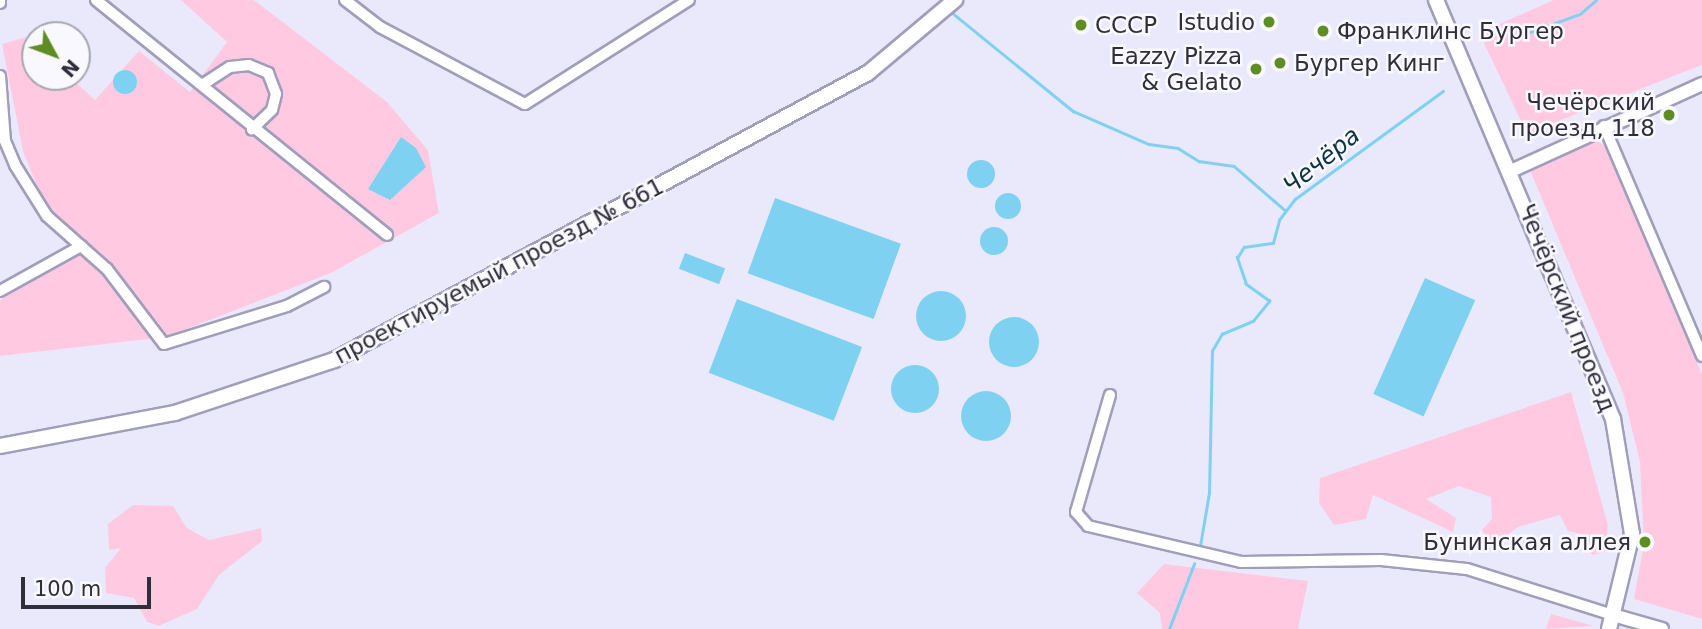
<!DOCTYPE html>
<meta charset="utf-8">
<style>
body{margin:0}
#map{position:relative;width:1702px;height:629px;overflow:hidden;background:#eae9fc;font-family:"DejaVu Sans",sans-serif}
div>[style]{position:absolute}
.green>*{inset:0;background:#ffcae1}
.water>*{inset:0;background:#7fd1f1;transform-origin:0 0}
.round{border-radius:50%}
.stream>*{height:2.5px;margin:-1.25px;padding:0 1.25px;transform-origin:1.25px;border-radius:1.25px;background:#7fd1f1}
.roads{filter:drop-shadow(2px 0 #a09ebb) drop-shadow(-2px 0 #a09ebb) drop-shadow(0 2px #a09ebb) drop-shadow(0 -2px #a09ebb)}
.minor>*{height:10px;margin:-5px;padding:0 5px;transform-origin:5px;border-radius:5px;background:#fff}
.tertiary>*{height:12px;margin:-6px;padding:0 6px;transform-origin:6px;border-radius:6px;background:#fff}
.secondary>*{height:14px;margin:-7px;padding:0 7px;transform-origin:7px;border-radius:7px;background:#fff}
.dots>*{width:19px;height:19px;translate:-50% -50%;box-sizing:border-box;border:4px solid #f8f8fe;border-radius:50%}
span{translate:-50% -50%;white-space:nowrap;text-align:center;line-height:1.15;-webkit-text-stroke:5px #f8f8fe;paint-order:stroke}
.poi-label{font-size:23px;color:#2f2e3a}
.right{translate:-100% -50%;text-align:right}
.left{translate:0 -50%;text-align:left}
.street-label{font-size:23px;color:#2f2e3a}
.water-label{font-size:24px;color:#0b3340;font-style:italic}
.north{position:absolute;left:21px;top:21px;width:70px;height:70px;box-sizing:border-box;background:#f8f8fe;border:2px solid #a8a7b0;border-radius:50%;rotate:131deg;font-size:19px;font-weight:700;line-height:28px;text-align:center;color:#2f2e3a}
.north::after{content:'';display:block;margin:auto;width:24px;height:32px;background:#5d8d23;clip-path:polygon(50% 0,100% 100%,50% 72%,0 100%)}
.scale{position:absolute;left:21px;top:577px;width:130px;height:32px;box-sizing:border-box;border:4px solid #2f2e3a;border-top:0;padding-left:9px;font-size:21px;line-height:24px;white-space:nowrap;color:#2f2e3a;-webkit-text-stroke:5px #f8f8fe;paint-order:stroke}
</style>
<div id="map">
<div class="green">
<i style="clip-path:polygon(181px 0,254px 0,387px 102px,428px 150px,439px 213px,331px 273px,166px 337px,0 356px,0 300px,90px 249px,43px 201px,23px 151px,2px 44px,26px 37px,35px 45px,35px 77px,70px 77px,95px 100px,139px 51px,190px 92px,227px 42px)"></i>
<i style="clip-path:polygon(1554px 0,1702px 0,1702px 65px,1533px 131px,1523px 125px,1479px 33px)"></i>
<i style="clip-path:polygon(1595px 140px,1609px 148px,1702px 375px,1702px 619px,1634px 599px,1644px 544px,1640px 462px,1623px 393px,1530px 170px)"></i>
<i style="clip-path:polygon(1571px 392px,1608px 525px,1605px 552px,1592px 555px,1585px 535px,1568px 531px,1560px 515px,1518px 527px,1494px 545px,1482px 530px,1492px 519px,1491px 497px,1459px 486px,1426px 499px,1456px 518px,1453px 532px,1373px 495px,1366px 519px,1334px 525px,1319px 503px,1320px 478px)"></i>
<i style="clip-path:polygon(133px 505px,173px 506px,187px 528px,209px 540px,261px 528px,262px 541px,219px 575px,197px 609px,159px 626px,147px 622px,134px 598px,106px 593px,105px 568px,121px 548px,109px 550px,108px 524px)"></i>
<i style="clip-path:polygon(1164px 564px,1308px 581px,1298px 629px,1162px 629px,1160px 613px,1137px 593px)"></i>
<i style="clip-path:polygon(1551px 614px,1594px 626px,1546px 629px)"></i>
</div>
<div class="water">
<i class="round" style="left:113px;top:70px;width:24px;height:24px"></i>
<i style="clip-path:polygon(401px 137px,416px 148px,426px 167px,390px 200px,368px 189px)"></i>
<i class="round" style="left:967px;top:160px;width:28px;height:28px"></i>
<i class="round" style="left:995px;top:193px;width:26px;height:26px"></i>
<i style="left:775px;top:198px;width:134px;height:80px;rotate:20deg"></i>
<i class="round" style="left:980px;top:227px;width:28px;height:28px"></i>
<i style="left:685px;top:253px;width:43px;height:17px;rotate:21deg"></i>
<i style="left:1425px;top:278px;width:55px;height:127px;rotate:24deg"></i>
<i class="round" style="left:916px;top:291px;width:50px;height:50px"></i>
<i style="left:737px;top:299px;width:134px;height:79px;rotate:21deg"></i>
<i class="round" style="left:989px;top:317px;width:50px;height:50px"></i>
<i class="round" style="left:891px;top:365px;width:48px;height:48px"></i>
<i class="round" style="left:961px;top:391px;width:50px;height:50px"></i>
</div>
<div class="stream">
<i style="left:950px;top:11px;width:159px;rotate:39.1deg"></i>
<i style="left:1073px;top:111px;width:83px;rotate:23.5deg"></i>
<i style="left:1149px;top:144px;width:29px;rotate:8deg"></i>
<i style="left:1178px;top:148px;width:25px;rotate:32deg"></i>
<i style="left:1199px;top:161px;width:35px;rotate:8deg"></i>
<i style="left:1234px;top:166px;width:67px;rotate:40.8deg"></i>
<i style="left:1522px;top:35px;width:62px;rotate:-19.9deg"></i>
<i style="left:1580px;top:14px;width:21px;rotate:-41deg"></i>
<i style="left:1200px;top:546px;width:54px;rotate:-80.4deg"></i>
<i style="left:1209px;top:493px;width:142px;rotate:-88.8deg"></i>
<i style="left:1212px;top:351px;width:20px;rotate:-60deg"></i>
<i style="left:1222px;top:334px;width:34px;rotate:-23deg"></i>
<i style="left:1253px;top:321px;width:26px;rotate:-51deg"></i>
<i style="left:1269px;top:301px;width:29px;rotate:-144deg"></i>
<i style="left:1246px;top:284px;width:28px;rotate:-109deg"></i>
<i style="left:1237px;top:258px;width:13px;rotate:-58deg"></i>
<i style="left:1244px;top:247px;width:29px;rotate:-8deg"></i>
<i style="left:1273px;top:243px;width:24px;rotate:-75deg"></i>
<i style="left:1279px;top:220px;width:26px;rotate:-53deg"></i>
<i style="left:1295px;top:199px;width:183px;rotate:-36.1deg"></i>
<i style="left:1169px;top:629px;width:70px;rotate:-69deg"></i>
</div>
<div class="roads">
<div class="minor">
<i style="left:96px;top:0;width:374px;rotate:38.9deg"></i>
<i style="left:345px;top:0;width:44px;rotate:37.6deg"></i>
<i style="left:380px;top:27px;width:164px;rotate:28deg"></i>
<i style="left:525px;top:104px;width:194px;rotate:-32.4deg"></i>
<i style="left:0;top:3px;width:3px;rotate:-90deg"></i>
<i style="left:0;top:76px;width:65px;rotate:85.6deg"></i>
<i style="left:5px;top:141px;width:26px;rotate:67deg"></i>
<i style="left:15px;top:165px;width:60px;rotate:57.9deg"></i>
<i style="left:47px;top:216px;width:80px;rotate:41.5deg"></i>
<i style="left:107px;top:269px;width:94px;rotate:52.8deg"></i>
<i style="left:164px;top:344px;width:129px;rotate:-17.2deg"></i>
<i style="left:287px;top:306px;width:42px;rotate:-27.2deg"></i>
<i style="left:202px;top:85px;width:33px;rotate:-33deg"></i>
<i style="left:230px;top:67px;width:19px;rotate:-6deg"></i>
<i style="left:249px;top:65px;width:21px;rotate:23deg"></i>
<i style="left:268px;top:73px;width:22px;rotate:69deg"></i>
<i style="left:276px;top:94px;width:16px;rotate:104deg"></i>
<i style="left:272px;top:110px;width:28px;rotate:136deg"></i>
<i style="left:1604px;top:126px;width:250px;rotate:66.9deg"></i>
<i style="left:0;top:291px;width:93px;rotate:-29.1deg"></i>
<i style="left:1110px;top:395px;width:122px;rotate:106.2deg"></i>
<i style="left:1076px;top:512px;width:18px;rotate:49deg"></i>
<i style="left:1088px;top:526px;width:157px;rotate:13.2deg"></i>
<i style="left:1241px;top:562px;width:140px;rotate:-0.8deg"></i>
<i style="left:1381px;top:560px;width:86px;rotate:6deg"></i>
<i style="left:1467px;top:569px;width:153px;rotate:17.5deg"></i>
</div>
<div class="tertiary">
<i style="left:1511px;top:171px;width:210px;rotate:-24.5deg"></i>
<i style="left:1613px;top:615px;width:51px;rotate:15.9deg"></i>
</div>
<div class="secondary">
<i style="left:1436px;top:0;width:455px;rotate:67.1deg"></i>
<i style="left:1613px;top:419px;width:117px;rotate:80.6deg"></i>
<i style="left:1632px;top:534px;width:98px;rotate:103.6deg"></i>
<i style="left:0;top:446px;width:178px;rotate:-10.7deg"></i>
<i style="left:175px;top:413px;width:168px;rotate:-18.4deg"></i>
<i style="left:334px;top:360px;width:606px;rotate:-28.26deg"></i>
<i style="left:868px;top:73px;width:114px;rotate:-40deg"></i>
</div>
</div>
<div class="dots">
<i style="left:1269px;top:22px;background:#5d8d23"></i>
<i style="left:1081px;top:25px;background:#5d8d23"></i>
<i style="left:1323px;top:31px;background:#5d8d23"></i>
<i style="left:1280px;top:63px;background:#5d8d23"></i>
<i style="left:1256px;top:69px;background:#5d8d23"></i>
<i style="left:1669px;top:115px;background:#5d8d23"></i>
<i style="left:1645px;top:542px;background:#5d8d23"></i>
</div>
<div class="poi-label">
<span class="right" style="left:1255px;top:22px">Istudio</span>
<span class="left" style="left:1095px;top:25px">СССР</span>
<span class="left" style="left:1337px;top:31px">Франклинс Бургер</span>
<span class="right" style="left:1242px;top:69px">Eazzy Pizza<br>&amp; Gelato</span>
<span class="left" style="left:1294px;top:63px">Бургер Кинг</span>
<span class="right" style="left:1655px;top:115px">Чечёрский<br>проезд, 118</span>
<span class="right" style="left:1631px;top:542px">Бунинская аллея</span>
</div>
<div class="street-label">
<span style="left:499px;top:271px;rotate:-28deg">проектируемый проезд № 661</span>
<span style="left:1567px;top:308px;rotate:68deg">Чечёрский проезд</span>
</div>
<div class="water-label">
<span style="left:1322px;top:161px;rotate:-39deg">Чечёра</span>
</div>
<div class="north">N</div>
<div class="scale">100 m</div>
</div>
